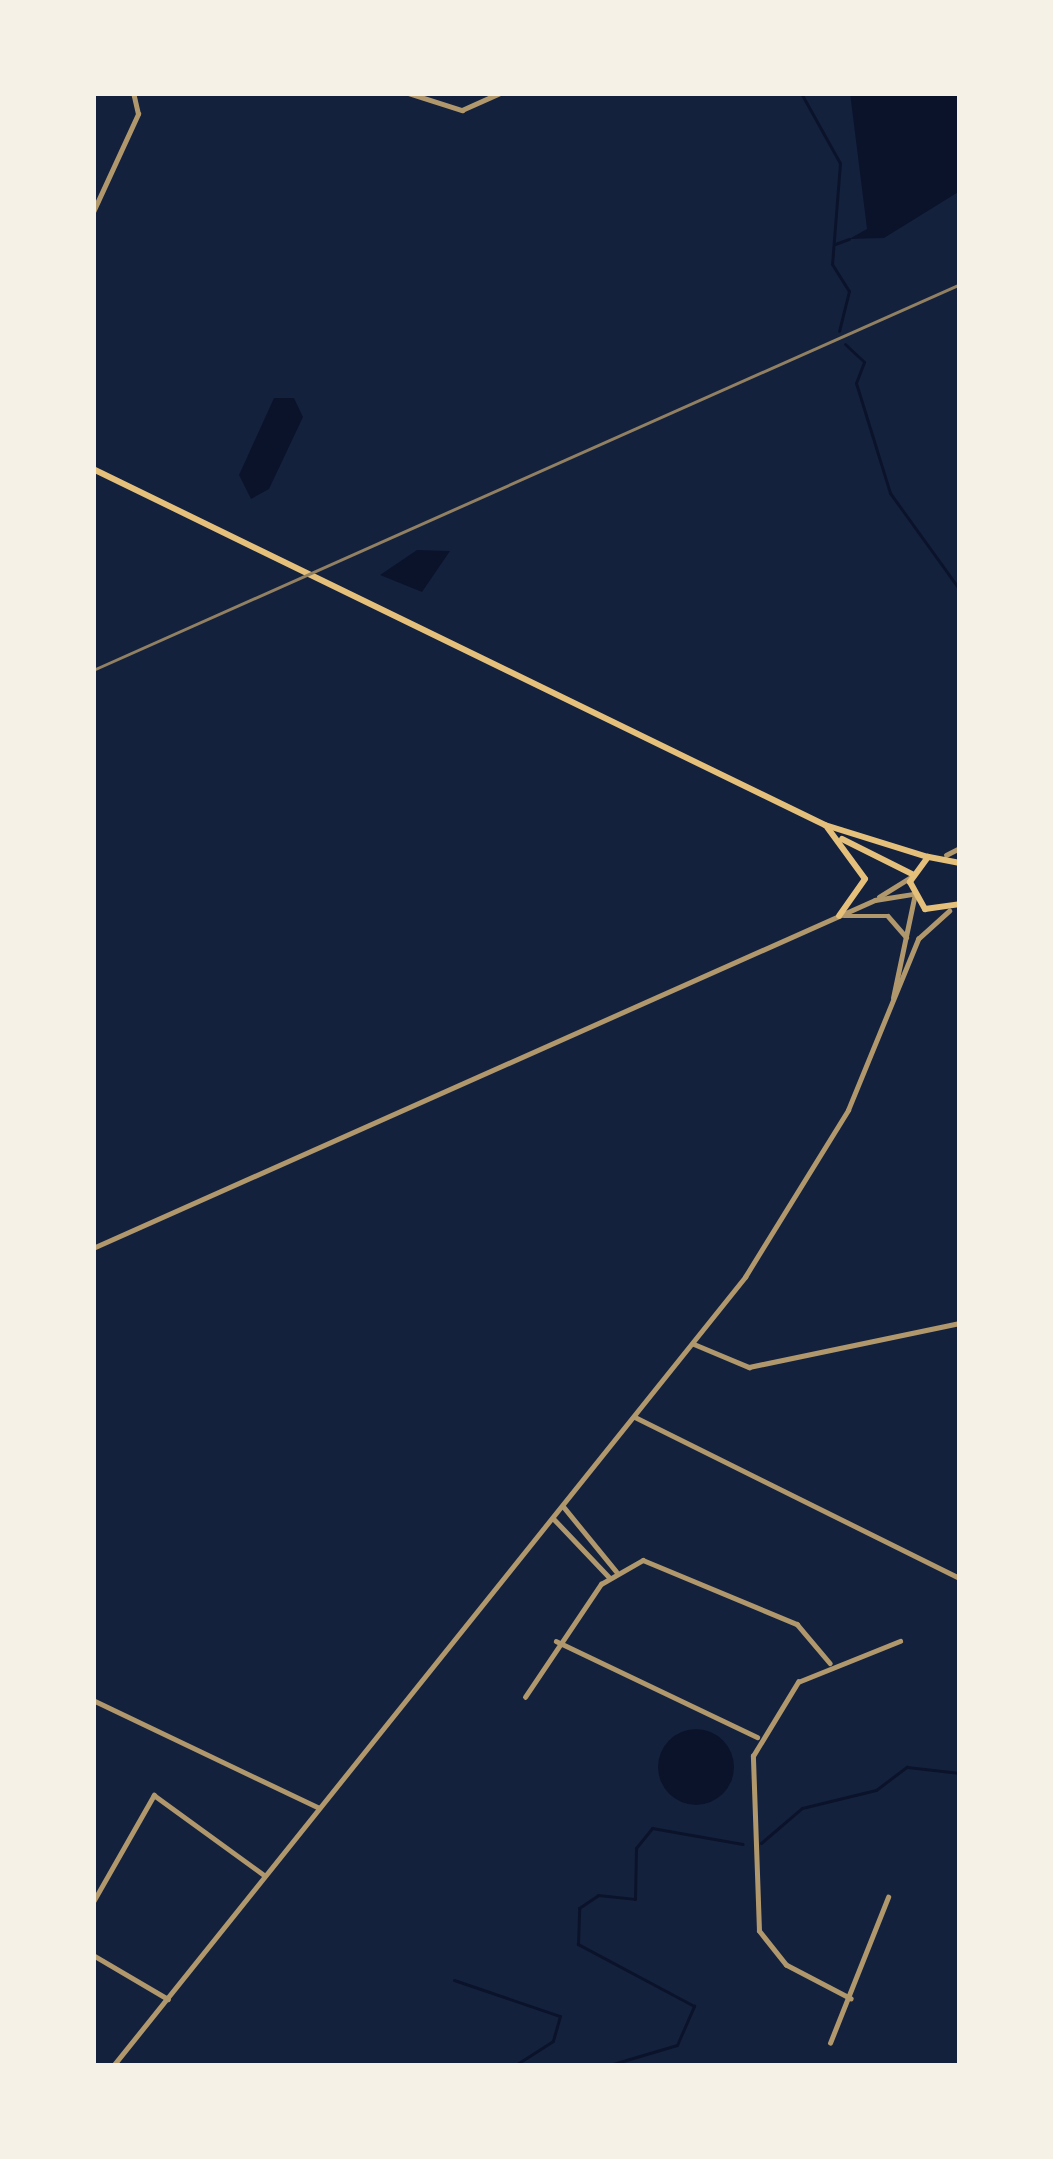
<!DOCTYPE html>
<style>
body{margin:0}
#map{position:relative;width:1053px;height:2159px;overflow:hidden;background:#14213d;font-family:"Noto Sans",sans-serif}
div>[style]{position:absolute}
.water>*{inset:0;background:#0b132b}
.round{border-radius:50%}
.stream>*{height:3px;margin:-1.5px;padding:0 1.5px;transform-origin:1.5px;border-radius:1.5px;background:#0b132b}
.minor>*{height:4.5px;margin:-2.25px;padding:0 2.25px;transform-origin:2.25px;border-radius:2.25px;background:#b1986c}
.tertiary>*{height:4.5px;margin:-2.25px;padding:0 2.25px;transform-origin:2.25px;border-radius:2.25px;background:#b1986c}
.secondary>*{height:6px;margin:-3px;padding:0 3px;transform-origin:3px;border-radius:3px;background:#e5c07b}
.rail>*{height:3px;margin:-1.5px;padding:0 1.5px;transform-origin:1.5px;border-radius:1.5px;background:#918062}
span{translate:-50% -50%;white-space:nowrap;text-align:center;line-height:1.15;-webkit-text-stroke:9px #f6f1e7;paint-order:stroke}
.frame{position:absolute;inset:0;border:96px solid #f6f1e7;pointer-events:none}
</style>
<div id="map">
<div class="water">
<i style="clip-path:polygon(850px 93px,960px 93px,960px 191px,884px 238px,849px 239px,867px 229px)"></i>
<i style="clip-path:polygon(274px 398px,294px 398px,303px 417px,269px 489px,251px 499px,239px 475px)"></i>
<i style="clip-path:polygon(417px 550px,450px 551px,422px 592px,380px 575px)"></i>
<i class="round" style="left:658px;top:1729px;width:76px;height:76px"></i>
</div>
<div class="stream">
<i style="left:801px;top:93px;width:80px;rotate:60.9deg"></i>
<i style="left:840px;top:163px;width:101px;rotate:94.5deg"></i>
<i style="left:832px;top:264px;width:32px;rotate:58deg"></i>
<i style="left:849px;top:291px;width:41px;rotate:104deg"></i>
<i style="left:835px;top:244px;width:15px;rotate:-20deg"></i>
<i style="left:845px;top:344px;width:26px;rotate:43deg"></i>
<i style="left:864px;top:362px;width:22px;rotate:111deg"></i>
<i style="left:856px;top:383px;width:115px;rotate:72.8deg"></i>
<i style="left:890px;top:493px;width:120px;rotate:54.2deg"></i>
<i style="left:761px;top:1843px;width:54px;rotate:-40.5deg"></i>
<i style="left:802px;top:1808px;width:76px;rotate:-13.7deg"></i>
<i style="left:876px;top:1790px;width:39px;rotate:-37deg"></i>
<i style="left:907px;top:1767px;width:53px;rotate:6.5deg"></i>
<i style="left:454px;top:1980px;width:112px;rotate:18.8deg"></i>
<i style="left:560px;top:2016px;width:26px;rotate:106deg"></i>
<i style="left:553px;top:2041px;width:46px;rotate:147.3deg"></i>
<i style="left:606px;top:2066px;width:74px;rotate:-16.5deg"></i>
<i style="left:677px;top:2045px;width:43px;rotate:-66.4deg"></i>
<i style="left:694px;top:2006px;width:132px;rotate:-151.9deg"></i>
<i style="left:578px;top:1944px;width:36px;rotate:-88deg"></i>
<i style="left:579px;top:1908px;width:23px;rotate:-34deg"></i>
<i style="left:598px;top:1895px;width:37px;rotate:6deg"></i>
<i style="left:635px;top:1899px;width:51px;rotate:-88.9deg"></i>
<i style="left:636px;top:1848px;width:26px;rotate:-51deg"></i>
<i style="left:652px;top:1828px;width:92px;rotate:10deg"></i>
</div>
<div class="minor">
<i style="left:408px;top:93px;width:57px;rotate:17.5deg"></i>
<i style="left:462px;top:110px;width:42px;rotate:-24.1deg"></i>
<i style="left:93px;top:212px;width:108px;rotate:-65.3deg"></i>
<i style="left:138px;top:114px;width:22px;rotate:-103deg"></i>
<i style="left:694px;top:1344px;width:60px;rotate:22.7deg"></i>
<i style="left:749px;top:1367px;width:216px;rotate:-11.8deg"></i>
<i style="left:635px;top:1417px;width:363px;rotate:26.4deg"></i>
<i style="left:563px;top:1506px;width:84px;rotate:50.8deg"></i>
<i style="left:553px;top:1518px;width:81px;rotate:46.5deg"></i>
<i style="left:556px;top:1641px;width:223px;rotate:25.5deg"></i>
<i style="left:525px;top:1697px;width:136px;rotate:-56.1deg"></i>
<i style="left:601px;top:1584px;width:48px;rotate:-29.7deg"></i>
<i style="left:643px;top:1560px;width:167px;rotate:22.6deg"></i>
<i style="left:797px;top:1624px;width:51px;rotate:49.8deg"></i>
<i style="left:93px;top:1700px;width:250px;rotate:25.5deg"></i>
<i style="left:93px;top:1902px;width:123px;rotate:-60.3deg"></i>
<i style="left:154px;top:1795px;width:136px;rotate:36deg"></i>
<i style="left:93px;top:1955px;width:87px;rotate:30.4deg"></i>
<i style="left:851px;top:1999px;width:73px;rotate:-152.4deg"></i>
<i style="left:786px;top:1965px;width:43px;rotate:-128.5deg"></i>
<i style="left:759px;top:1931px;width:175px;rotate:-92deg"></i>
<i style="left:753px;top:1756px;width:87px;rotate:-58.7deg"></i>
<i style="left:798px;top:1682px;width:110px;rotate:-21.9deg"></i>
<i style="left:830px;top:2043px;width:157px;rotate:-68.3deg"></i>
</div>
<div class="tertiary">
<i style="left:946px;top:855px;width:16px;rotate:-27deg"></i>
<i style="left:879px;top:897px;width:38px;rotate:-32deg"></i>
<i style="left:844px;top:916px;width:44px"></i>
<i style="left:888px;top:916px;width:28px;rotate:49deg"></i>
<i style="left:893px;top:998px;width:102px;rotate:-78.1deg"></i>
<i style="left:93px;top:1248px;width:856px;rotate:-23.99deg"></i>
<i style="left:875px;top:900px;width:37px;rotate:-9deg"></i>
<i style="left:113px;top:2066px;width:1011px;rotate:-51.3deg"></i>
<i style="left:745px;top:1277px;width:196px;rotate:-58.3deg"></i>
<i style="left:848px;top:1110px;width:185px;rotate:-67.7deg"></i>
<i style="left:918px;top:939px;width:42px;rotate:-42.1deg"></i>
</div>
<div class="secondary">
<i style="left:93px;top:469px;width:814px;rotate:25.94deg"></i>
<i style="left:825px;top:825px;width:108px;rotate:17.3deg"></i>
<i style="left:827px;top:827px;width:64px;rotate:53.8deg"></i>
<i style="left:865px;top:879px;width:45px;rotate:125.1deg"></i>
<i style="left:842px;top:839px;width:78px;rotate:26.6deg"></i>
<i style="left:960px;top:863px;width:33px;rotate:-169deg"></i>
<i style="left:928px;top:857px;width:31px;rotate:126deg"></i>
<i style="left:910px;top:882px;width:31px;rotate:61deg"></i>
<i style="left:925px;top:909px;width:35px;rotate:-8deg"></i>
</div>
<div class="rail">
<i style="left:93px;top:670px;width:949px;rotate:-24deg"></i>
</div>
<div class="frame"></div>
</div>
